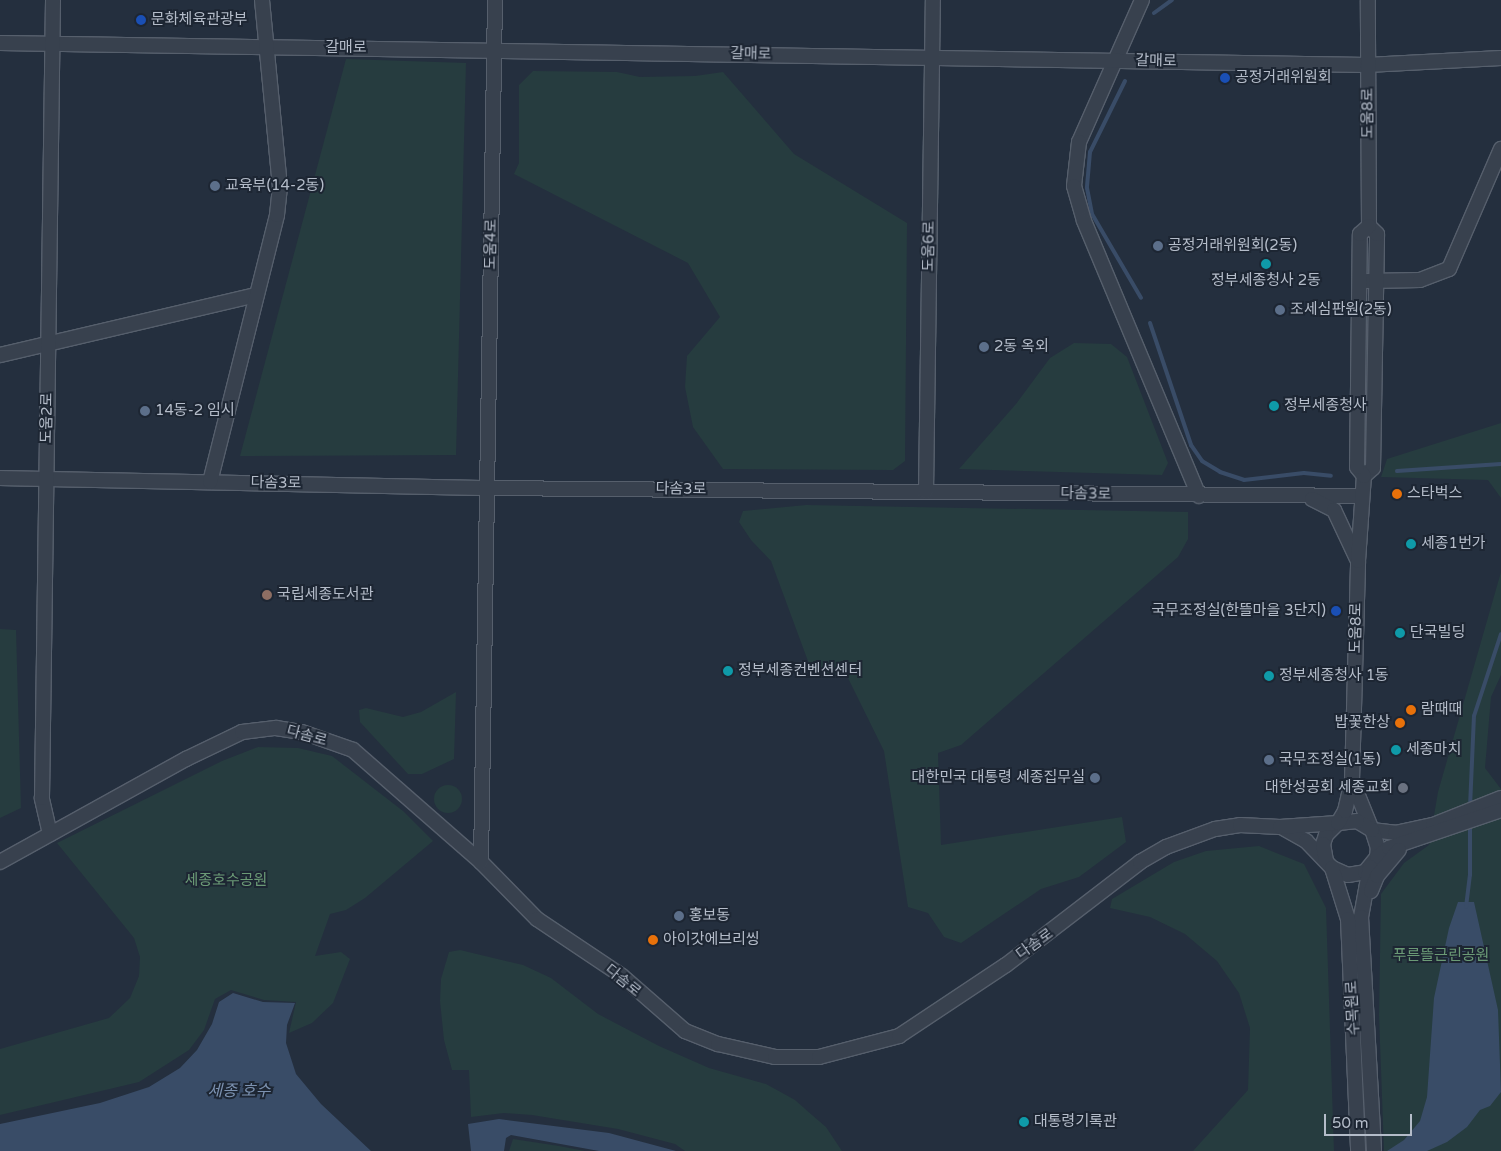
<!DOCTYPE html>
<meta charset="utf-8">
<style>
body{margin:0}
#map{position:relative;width:1501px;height:1151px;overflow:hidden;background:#242f3e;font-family:"Varela Round","Noto Sans KR",sans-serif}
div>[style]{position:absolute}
.green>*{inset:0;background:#263c3f}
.round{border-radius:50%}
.water>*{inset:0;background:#394c67}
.stream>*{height:4px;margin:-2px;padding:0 2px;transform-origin:2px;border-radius:2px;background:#394c67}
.roads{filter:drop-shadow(1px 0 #565f6c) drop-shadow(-1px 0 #565f6c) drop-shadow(0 1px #565f6c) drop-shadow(0 -1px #565f6c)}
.minor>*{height:14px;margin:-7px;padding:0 7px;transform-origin:7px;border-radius:7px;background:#38414e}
.dots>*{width:14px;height:14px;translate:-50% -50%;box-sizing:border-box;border:2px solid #1d2633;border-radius:50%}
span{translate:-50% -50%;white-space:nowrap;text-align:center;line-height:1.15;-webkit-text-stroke:4px #1d2633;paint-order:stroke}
.poi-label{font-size:15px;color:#b4bcc9}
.left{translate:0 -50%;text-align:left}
.right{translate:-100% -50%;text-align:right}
.street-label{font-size:15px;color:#b4bcc9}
.park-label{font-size:15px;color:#6b9a76}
.water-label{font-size:16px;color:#7c92b1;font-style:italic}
.scale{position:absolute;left:1324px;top:1114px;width:88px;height:22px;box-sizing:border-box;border:2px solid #b4bcc9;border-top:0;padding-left:6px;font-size:15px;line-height:18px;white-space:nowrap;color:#b4bcc9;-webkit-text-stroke:4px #1d2633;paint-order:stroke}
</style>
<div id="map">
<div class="green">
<i style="clip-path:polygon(346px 59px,466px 63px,456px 455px,240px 456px)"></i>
<i style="clip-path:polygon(533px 71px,617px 72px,640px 77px,695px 76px,723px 72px,794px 154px,907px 223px,905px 461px,893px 470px,723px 469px,693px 427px,685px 387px,687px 356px,720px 317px,688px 263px,514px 174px,519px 163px,519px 85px)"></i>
<i style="clip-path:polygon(1074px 343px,1111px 344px,1127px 357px,1168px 463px,1162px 475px,959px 469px,1016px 404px,1050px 358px)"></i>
<i style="clip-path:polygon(1501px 423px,1501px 498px,1488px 480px,1381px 477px,1387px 459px)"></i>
<i style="clip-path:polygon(806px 505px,1188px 512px,1188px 539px,1178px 557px,961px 745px,938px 753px,941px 845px,1122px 817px,1126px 842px,1079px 877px,1041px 889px,961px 943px,944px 937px,928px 913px,908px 907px,884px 751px,847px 676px,812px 672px,771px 561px,751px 540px,739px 522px,743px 511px)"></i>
<i style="clip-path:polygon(1501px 572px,1501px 675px,1491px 697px,1485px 768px,1501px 789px,1501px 1151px,1384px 1151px,1379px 1015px,1381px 894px,1404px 863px,1429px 845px,1438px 792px)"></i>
<i style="clip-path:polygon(0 629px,16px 630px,21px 808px,0 818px)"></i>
<i style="clip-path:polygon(456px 692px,454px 759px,422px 774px,408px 774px,360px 722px,359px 710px,366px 708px,403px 717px,421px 712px)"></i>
<i style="clip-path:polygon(258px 747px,298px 748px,332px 756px,403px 811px,433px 841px,365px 898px,346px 910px,330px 914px,315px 956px,341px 952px,350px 959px,333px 1003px,312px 1023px,289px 1033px,296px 1002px,264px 1000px,231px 990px,215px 999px,204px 1030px,189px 1050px,139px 1082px,0 1115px,0 1049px,109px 1018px,130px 998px,139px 976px,140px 957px,134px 938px,57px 843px,222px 761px)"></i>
<i class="round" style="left:434px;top:785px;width:28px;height:28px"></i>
<i style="clip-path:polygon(1259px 846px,1304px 864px,1326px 908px,1334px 1151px,1193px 1151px,1248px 1090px,1250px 1028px,1239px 993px,1217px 961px,1185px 934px,1150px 917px,1110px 908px,1112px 899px,1174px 862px,1206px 851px)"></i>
<i style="clip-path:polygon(460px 950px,523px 965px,551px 978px,598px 1014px,659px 1046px,709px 1068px,766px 1084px,795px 1100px,812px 1115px,826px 1127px,842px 1151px,685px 1151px,675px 1144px,618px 1129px,532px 1115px,504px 1113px,471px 1117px,469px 1070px,452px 1070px,444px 1040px,440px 1001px,441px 979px,449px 952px)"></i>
<i style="clip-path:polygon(513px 1139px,559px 1146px,585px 1151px,509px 1151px)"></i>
</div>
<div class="water">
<i style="clip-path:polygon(1458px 902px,1474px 902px,1498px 1010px,1501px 1092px,1490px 1106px,1480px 1110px,1467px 1127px,1447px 1142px,1427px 1151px,1387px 1151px,1404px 1140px,1420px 1121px,1427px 1097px,1434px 998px,1449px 928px)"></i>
<i style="clip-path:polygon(233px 993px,263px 1002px,295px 1003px,287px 1025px,286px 1043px,296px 1074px,321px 1104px,371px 1151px,0 1151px,0 1124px,100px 1103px,149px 1087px,180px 1068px,197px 1050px,212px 1024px,219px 1002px)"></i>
<i style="clip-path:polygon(499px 1119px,609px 1133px,676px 1151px,599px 1151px,511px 1135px,506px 1138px,504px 1151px,471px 1151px,468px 1124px)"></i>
</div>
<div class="stream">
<i style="left:1154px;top:13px;width:22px;rotate:-36deg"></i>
<i style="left:1125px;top:81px;width:79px;rotate:116.2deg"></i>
<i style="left:1090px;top:152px;width:36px;rotate:95deg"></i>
<i style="left:1087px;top:188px;width:26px;rotate:79deg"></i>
<i style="left:1092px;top:214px;width:97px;rotate:59.7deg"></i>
<i style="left:1150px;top:323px;width:129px;rotate:71.4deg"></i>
<i style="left:1191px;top:445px;width:19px;rotate:55deg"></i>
<i style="left:1202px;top:461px;width:21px;rotate:31deg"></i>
<i style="left:1220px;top:472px;width:25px;rotate:18deg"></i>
<i style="left:1244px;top:480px;width:60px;rotate:-6.7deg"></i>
<i style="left:1304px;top:473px;width:27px;rotate:6deg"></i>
<i style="left:1397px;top:471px;width:104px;rotate:-3.9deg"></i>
<i style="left:1470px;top:807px;width:91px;rotate:-87.5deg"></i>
<i style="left:1474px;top:716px;width:86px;rotate:-71.8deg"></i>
<i style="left:1466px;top:907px;width:32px;rotate:-83deg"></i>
<i style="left:1470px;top:875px;width:51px;rotate:-90deg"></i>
</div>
<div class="roads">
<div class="minor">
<i style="left:1142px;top:0;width:155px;rotate:113.9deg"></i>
<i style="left:1079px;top:142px;width:44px;rotate:96.5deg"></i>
<i style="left:1074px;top:186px;width:36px;rotate:74deg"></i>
<i style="left:1084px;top:221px;width:298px;rotate:67.3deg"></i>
<i style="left:0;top:43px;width:1367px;rotate:0.92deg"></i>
<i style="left:1367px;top:65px;width:134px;rotate:-3deg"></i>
<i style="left:1367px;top:281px;width:53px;rotate:-1.1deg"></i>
<i style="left:1420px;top:280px;width:31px;rotate:-21deg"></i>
<i style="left:1449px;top:269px;width:131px;rotate:-66.6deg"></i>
<i style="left:0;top:355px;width:263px;rotate:-13.2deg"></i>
<i style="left:1364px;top:476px;width:12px;rotate:-42deg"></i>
<i style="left:1373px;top:468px;width:234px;rotate:-89deg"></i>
<i style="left:1377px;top:234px;width:11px;rotate:-135deg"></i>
<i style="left:1369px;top:226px;width:226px;rotate:-90.3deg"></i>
<i style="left:0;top:478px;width:486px;rotate:1.2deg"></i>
<i style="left:486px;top:488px;width:876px;rotate:0.52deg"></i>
<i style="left:210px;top:482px;width:275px;rotate:-75.9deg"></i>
<i style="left:277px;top:215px;width:28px;rotate:-84deg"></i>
<i style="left:280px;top:187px;width:188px;rotate:-95.5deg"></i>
<i style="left:926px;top:492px;width:492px;rotate:-89.2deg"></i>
<i style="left:1312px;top:499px;width:25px;rotate:27deg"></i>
<i style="left:1334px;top:510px;width:54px;rotate:64.9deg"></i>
<i style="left:1353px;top:783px;width:51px;rotate:68deg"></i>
<i style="left:1372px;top:830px;width:23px;rotate:7deg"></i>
<i style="left:1395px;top:833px;width:39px;rotate:-12deg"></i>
<i style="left:1433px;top:825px;width:73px;rotate:-21.7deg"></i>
<i style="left:1281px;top:827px;width:29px;rotate:29deg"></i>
<i style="left:1306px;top:841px;width:37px;rotate:46deg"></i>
<i style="left:1332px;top:868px;width:17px;rotate:24deg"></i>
<i style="left:1348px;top:875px;width:17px;rotate:-10deg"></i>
<i style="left:1365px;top:872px;width:19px;rotate:-51deg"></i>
<i style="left:1377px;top:857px;width:9px;rotate:-84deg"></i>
<i style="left:1378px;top:848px;width:19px;rotate:-108deg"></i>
<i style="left:1372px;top:830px;width:17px;rotate:-149deg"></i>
<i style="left:1357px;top:821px;width:19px;rotate:174deg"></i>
<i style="left:1338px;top:823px;width:17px;rotate:135deg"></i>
<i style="left:1326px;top:835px;width:9px;rotate:108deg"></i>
<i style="left:1323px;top:844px;width:17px;rotate:80deg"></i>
<i style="left:50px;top:834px;width:37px;rotate:-103deg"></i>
<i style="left:42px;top:798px;width:798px;rotate:-89.21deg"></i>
<i style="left:1377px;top:857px;width:15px;rotate:-37deg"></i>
<i style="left:1389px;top:848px;width:118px;rotate:-18.7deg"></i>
<i style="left:0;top:862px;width:213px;rotate:-29deg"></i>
<i style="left:186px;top:759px;width:62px;rotate:-25.7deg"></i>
<i style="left:242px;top:732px;width:34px;rotate:-7deg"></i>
<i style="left:276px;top:728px;width:26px;rotate:9deg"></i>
<i style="left:302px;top:732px;width:54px;rotate:19.4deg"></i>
<i style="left:353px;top:750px;width:170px;rotate:41.2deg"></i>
<i style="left:481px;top:862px;width:80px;rotate:45.5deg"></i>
<i style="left:537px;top:919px;width:102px;rotate:33.8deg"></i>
<i style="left:622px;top:976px;width:84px;rotate:41.1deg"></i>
<i style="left:685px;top:1031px;width:35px;rotate:22deg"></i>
<i style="left:718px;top:1044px;width:58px;rotate:12.8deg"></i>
<i style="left:775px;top:1057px;width:44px"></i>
<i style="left:819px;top:1057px;width:83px;rotate:-14.7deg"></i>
<i style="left:899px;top:1036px;width:128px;rotate:-33.6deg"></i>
<i style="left:1006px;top:965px;width:169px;rotate:-37.5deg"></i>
<i style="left:1140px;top:862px;width:30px;rotate:-30deg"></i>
<i style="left:1166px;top:847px;width:52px;rotate:-20.2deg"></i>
<i style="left:1215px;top:829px;width:25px;rotate:-9deg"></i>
<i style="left:1240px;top:825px;width:40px;rotate:2.9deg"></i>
<i style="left:1280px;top:827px;width:58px;rotate:-3.9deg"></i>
<i style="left:1338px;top:823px;width:14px;rotate:-60deg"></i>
<i style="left:1345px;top:811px;width:32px;rotate:-77deg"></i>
<i style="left:1352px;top:780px;width:219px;rotate:-88.4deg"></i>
<i style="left:1358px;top:561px;width:85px;rotate:-86deg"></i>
<i style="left:1364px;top:476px;width:11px;rotate:-128deg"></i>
<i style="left:1357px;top:467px;width:233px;rotate:-89.3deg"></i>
<i style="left:1360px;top:234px;width:12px;rotate:-42deg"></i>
<i style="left:481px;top:862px;width:862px;rotate:-89.07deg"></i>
<i style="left:1370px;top:867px;width:51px;rotate:100.2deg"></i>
<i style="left:1361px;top:917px;width:234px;rotate:86.8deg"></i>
<i style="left:1332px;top:868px;width:53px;rotate:72.6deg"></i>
<i style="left:1348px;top:919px;width:232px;rotate:87.5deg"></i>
<i style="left:1371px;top:891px;width:16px;rotate:-68deg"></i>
<i style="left:1377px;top:876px;width:34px;rotate:-50deg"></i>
</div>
</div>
<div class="dots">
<i style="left:141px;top:20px;background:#1a4fb4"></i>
<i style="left:1225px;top:78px;background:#1a4fb4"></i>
<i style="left:215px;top:186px;background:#5c6f8a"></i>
<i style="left:1158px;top:246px;background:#5c6f8a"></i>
<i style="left:1266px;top:264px;background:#0f9aa8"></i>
<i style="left:1280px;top:310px;background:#5c6f8a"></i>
<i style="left:984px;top:347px;background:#5c6f8a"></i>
<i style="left:1274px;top:406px;background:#0f9aa8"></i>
<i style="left:145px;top:411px;background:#5c6f8a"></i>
<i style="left:1397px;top:494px;background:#e8710a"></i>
<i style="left:1411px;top:544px;background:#0f9aa8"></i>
<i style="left:267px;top:595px;background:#8d6e63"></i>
<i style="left:1336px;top:611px;background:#1a4fb4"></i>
<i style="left:1400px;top:633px;background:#0f9aa8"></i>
<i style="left:728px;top:671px;background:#0f9aa8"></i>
<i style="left:1269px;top:676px;background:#0f9aa8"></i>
<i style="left:1411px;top:710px;background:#e8710a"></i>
<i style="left:1400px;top:723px;background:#e8710a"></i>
<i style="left:1396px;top:750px;background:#0f9aa8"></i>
<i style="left:1269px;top:760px;background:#5c6f8a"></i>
<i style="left:1095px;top:778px;background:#5c6f8a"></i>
<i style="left:1403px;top:788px;background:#6b7280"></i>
<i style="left:679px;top:916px;background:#5c6f8a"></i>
<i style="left:653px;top:940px;background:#e8710a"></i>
<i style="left:1024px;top:1122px;background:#0f9aa8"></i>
</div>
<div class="poi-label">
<span class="left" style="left:151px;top:20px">문화체육관광부</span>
<span class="left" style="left:1235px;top:78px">공정거래위원회</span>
<span class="left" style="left:225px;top:186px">교육부(14-2동)</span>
<span class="left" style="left:1168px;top:246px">공정거래위원회(2동)</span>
<span style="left:1266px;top:281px">정부세종청사 2동</span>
<span class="left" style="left:1290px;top:310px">조세심판원(2동)</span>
<span class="left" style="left:994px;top:347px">2동 옥외</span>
<span class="left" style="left:1284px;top:406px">정부세종청사</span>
<span class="left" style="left:155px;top:411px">14동-2 임시</span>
<span class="left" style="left:1407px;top:494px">스타벅스</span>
<span class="left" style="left:1421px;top:544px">세종1번가</span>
<span class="left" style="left:277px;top:595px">국립세종도서관</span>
<span class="right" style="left:1326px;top:611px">국무조정실(한뜰마을 3단지)</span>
<span class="left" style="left:1410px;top:633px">단국빌딩</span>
<span class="left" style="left:738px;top:671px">정부세종컨벤션센터</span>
<span class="left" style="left:1279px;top:676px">정부세종청사 1동</span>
<span class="left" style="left:1421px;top:710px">람때때</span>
<span class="right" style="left:1390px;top:723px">밥꽃한상</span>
<span class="left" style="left:1406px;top:750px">세종마치</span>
<span class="left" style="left:1279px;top:760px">국무조정실(1동)</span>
<span class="right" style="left:1085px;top:778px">대한민국 대통령 세종집무실</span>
<span class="right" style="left:1393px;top:788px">대한성공회 세종교회</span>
<span class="left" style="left:689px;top:916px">홍보동</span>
<span class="left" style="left:663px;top:940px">아이갓에브리씽</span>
<span class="left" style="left:1034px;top:1122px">대통령기록관</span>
</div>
<div class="street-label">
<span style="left:346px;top:48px">갈매로</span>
<span style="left:751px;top:54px;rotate:1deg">갈매로</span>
<span style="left:1156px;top:61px;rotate:1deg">갈매로</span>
<span style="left:1368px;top:113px;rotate:-90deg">도움8로</span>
<span style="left:491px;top:244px;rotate:-89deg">도움4로</span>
<span style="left:929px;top:246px;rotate:-89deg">도움6로</span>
<span style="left:47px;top:418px;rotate:-89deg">도움2로</span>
<span style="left:276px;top:483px;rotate:1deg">다솜3로</span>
<span style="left:681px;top:489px;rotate:1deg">다솜3로</span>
<span style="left:1086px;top:494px;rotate:1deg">다솜3로</span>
<span style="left:1356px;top:628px;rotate:-89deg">도움8로</span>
<span style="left:307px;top:736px;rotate:15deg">다솜로</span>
<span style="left:1035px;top:944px;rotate:-36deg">다솜로</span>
<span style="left:623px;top:981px;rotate:39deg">다솜로</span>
<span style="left:1353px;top:1008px;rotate:-93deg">수목원로</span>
</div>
<div class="park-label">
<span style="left:226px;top:881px">세종호수공원</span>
<span style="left:1441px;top:956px">푸른뜰근린공원</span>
</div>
<div class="water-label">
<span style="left:239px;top:1091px">세종 호수</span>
</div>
<div class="scale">50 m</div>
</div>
